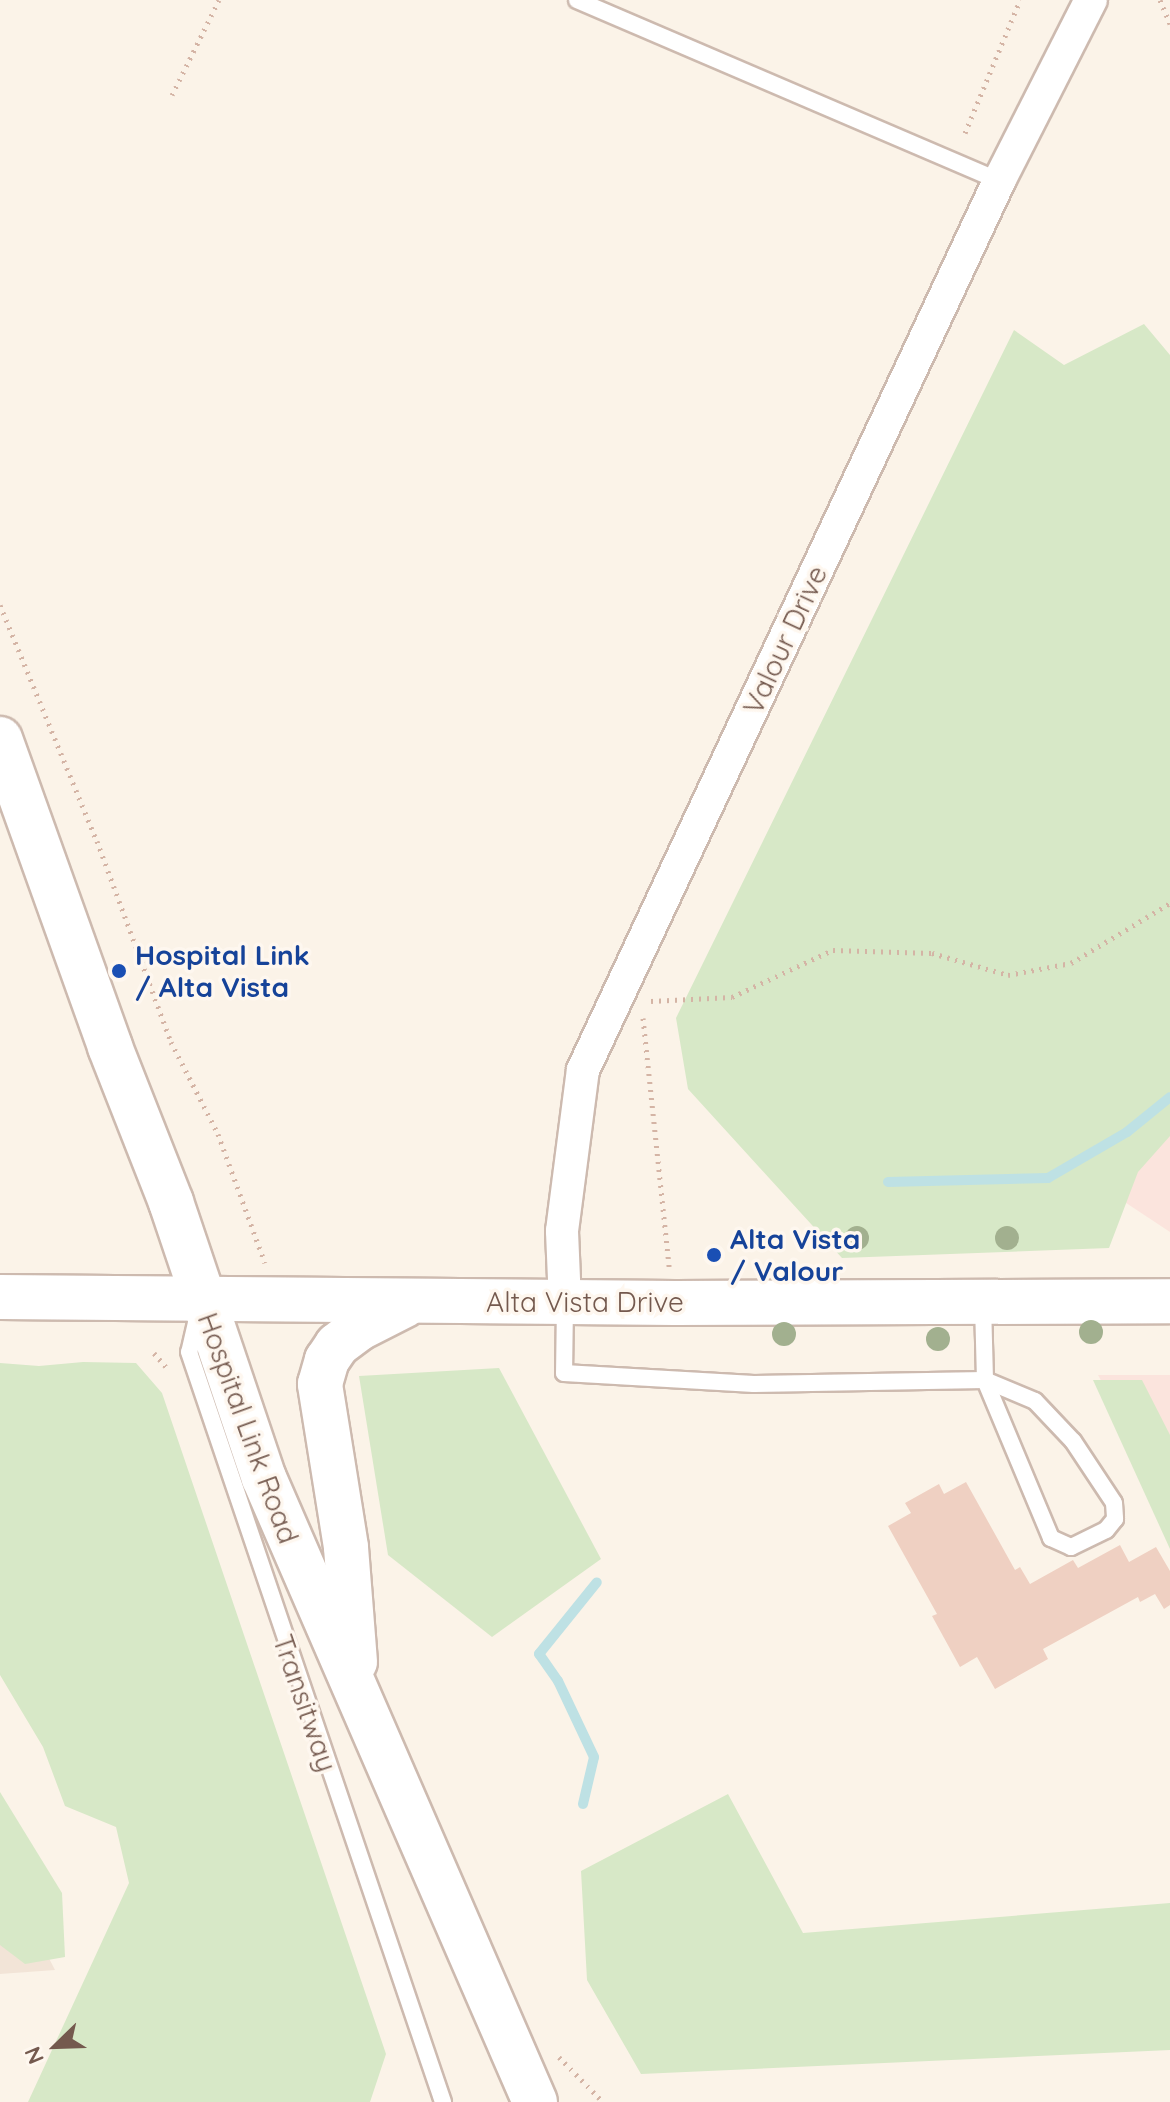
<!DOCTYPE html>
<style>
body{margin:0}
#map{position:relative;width:1170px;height:2102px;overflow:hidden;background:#fbf3e8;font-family:Quicksand,sans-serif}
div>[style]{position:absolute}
.residential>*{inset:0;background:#f2e4d7}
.commercial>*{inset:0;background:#fbe4dd}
.green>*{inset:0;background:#d7e8c7}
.stream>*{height:10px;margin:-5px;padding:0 5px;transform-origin:5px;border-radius:5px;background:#bee1e4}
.building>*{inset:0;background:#efd0c2}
.path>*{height:5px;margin-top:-2.5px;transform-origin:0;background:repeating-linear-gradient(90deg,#d4b4a5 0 2px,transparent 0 8px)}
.roads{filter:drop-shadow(2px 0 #cdbaaf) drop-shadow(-2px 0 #cdbaaf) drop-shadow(0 2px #cdbaaf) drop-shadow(0 -2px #cdbaaf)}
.lane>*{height:16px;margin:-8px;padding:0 8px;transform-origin:8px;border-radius:8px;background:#fff}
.street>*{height:32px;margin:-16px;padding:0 16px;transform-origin:16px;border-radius:16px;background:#fff}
.secondary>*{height:44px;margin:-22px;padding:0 22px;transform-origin:22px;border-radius:22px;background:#fff}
.trees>*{width:24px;height:24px;margin:-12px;border-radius:50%;background:#a2b08f}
.dots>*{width:22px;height:22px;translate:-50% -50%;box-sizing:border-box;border:4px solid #fef7ef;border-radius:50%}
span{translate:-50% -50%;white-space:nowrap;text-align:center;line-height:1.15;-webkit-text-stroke:7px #fef7ef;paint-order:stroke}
.street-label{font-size:28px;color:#74594e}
.transit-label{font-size:28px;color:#164399;font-weight:700}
.left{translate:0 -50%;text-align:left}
.north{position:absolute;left:16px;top:2006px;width:80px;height:80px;-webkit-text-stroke:6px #fef7ef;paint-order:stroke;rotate:247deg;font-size:22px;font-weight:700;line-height:32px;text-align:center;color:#74594e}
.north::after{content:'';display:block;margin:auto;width:28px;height:36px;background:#74594e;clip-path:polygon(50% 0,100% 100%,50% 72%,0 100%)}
</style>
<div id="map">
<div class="residential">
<i style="clip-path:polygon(0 1863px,55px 1970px,0 1974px)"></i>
</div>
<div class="commercial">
<i style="clip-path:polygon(1170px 1044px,1170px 1232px,1043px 1148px)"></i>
<i style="clip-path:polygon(1098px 1375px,1170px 1375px,1170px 1506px)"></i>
</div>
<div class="green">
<i style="clip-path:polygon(1144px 324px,1170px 355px,1170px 1136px,1138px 1172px,1109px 1248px,842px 1258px,688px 1089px,676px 1018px,1014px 330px,1064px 365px)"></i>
<i style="clip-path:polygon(83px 1362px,136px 1363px,162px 1393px,386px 2054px,370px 2102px,28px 2102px,129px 1883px,116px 1827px,65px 1806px,43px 1747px,0 1675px,0 1363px,39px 1366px)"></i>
<i style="clip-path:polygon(499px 1368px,601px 1559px,492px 1637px,388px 1555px,359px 1376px)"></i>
<i style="clip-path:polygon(1093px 1380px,1142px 1380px,1170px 1435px,1170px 1549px)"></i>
<i style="clip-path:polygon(0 1792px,62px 1893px,65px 1957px,25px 1964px,0 1945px)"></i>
<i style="clip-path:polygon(728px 1794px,803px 1933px,1170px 1903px,1170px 2050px,641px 2074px,587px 1980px,581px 1871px)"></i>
</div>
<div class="stream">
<i style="left:888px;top:1182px;width:160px;rotate:-1.4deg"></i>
<i style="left:1048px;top:1178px;width:91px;rotate:-30.2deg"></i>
<i style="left:1127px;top:1132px;width:55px;rotate:-39.1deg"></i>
<i style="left:583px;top:1804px;width:48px;rotate:-76.8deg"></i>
<i style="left:594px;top:1757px;width:84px;rotate:-115.3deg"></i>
<i style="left:558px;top:1681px;width:33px;rotate:-125deg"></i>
<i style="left:539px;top:1654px;width:92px;rotate:-51.1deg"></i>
</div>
<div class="building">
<i style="clip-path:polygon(966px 1482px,1015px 1570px,1020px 1567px,1030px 1584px,1073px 1560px,1078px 1568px,1120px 1545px,1129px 1562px,1156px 1547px,1170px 1571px,1170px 1605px,1164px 1609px,1155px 1594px,1140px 1602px,1138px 1597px,1043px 1649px,1048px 1659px,995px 1689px,977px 1657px,960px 1667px,932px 1616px,937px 1614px,888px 1526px,911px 1513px,905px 1503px,939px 1484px,944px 1494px)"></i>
</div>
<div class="path">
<i style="left:1160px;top:0;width:26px;rotate:67deg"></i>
<i style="left:172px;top:95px;width:106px;rotate:-63.7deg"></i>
<i style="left:965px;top:133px;width:144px;rotate:-67.5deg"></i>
<i style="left:0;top:605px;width:255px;rotate:67.7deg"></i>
<i style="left:97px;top:841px;width:214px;rotate:69.8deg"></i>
<i style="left:171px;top:1042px;width:103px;rotate:62.9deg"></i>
<i style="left:218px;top:1134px;width:137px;rotate:70deg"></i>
<i style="left:651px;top:1001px;width:81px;rotate:-2.8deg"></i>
<i style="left:732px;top:997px;width:111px;rotate:-25deg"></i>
<i style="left:833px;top:950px;width:99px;rotate:1.7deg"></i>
<i style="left:932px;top:953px;width:79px;rotate:16.1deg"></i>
<i style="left:1008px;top:975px;width:64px;rotate:-10.8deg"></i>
<i style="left:1071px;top:963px;width:116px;rotate:-31.2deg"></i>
<i style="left:643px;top:1018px;width:250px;rotate:84deg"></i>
<i style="left:154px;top:1353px;width:18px;rotate:49deg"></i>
<i style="left:559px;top:2057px;width:63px;rotate:45.6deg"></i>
</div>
<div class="roads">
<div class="lane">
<i style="left:577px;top:0;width:459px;rotate:23.2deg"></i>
<i style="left:565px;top:1304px;width:69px;rotate:90.8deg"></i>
<i style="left:564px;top:1373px;width:190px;rotate:3.3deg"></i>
<i style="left:754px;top:1384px;width:231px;rotate:-1deg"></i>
<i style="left:985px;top:1380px;width:78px;rotate:-91.5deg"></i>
<i style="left:198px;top:1314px;width:39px;rotate:103deg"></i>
<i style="left:189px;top:1352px;width:792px;rotate:71.29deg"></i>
<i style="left:985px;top:1380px;width:54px;rotate:22.8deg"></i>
<i style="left:1035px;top:1401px;width:55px;rotate:46.5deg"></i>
<i style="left:1073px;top:1441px;width:74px;rotate:56.5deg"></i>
<i style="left:1114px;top:1503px;width:16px;rotate:86deg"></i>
<i style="left:1115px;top:1519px;width:14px;rotate:129deg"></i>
<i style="left:1106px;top:1530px;width:39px;rotate:154deg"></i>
<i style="left:1071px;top:1547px;width:22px;rotate:-156deg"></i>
<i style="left:1051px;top:1538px;width:171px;rotate:-112.7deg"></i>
</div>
<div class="street">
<i style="left:565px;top:1303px;width:72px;rotate:-92.4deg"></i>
<i style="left:562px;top:1231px;width:162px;rotate:-82.6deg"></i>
<i style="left:583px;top:1070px;width:982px;rotate:-64.92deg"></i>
<i style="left:999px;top:181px;width:203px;rotate:-63.1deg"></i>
</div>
<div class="secondary">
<i style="left:0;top:739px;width:327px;rotate:70.3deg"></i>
<i style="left:110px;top:1047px;width:167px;rotate:68.5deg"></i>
<i style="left:171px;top:1202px;width:291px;rotate:71.4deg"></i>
<i style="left:264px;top:1478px;width:680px;rotate:66.52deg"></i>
<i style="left:0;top:1297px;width:675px;rotate:0.51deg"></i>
<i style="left:675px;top:1303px;width:495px;rotate:-0.2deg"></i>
<i style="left:355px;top:1662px;width:115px;rotate:-94.5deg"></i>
<i style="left:346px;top:1547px;width:165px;rotate:-99.1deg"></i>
<i style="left:320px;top:1384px;width:25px;rotate:-74deg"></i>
<i style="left:327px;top:1360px;width:18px;rotate:-56deg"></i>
<i style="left:337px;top:1345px;width:26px;rotate:-37deg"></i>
<i style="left:358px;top:1329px;width:53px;rotate:-27.1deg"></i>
</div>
</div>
<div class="trees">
<i style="left:857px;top:1238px"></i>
<i style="left:1007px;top:1238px"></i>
<i style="left:1091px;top:1332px"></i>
<i style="left:784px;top:1334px"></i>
<i style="left:938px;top:1339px"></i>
</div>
<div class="dots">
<i style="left:119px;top:971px;background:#1a4fb4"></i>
<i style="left:714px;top:1255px;background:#1a4fb4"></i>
</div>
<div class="street-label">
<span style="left:785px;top:640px;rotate:-65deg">Valour Drive</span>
<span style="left:585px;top:1302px">Alta Vista Drive</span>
<span style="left:248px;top:1428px;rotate:70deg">Hospital Link Road</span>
<span style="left:305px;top:1703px;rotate:71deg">Transitway</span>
</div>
<div class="transit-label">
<span class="left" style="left:135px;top:971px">Hospital Link<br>/ Alta Vista</span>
<span class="left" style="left:730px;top:1255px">Alta Vista<br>/ Valour</span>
</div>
<div class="north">N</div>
</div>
